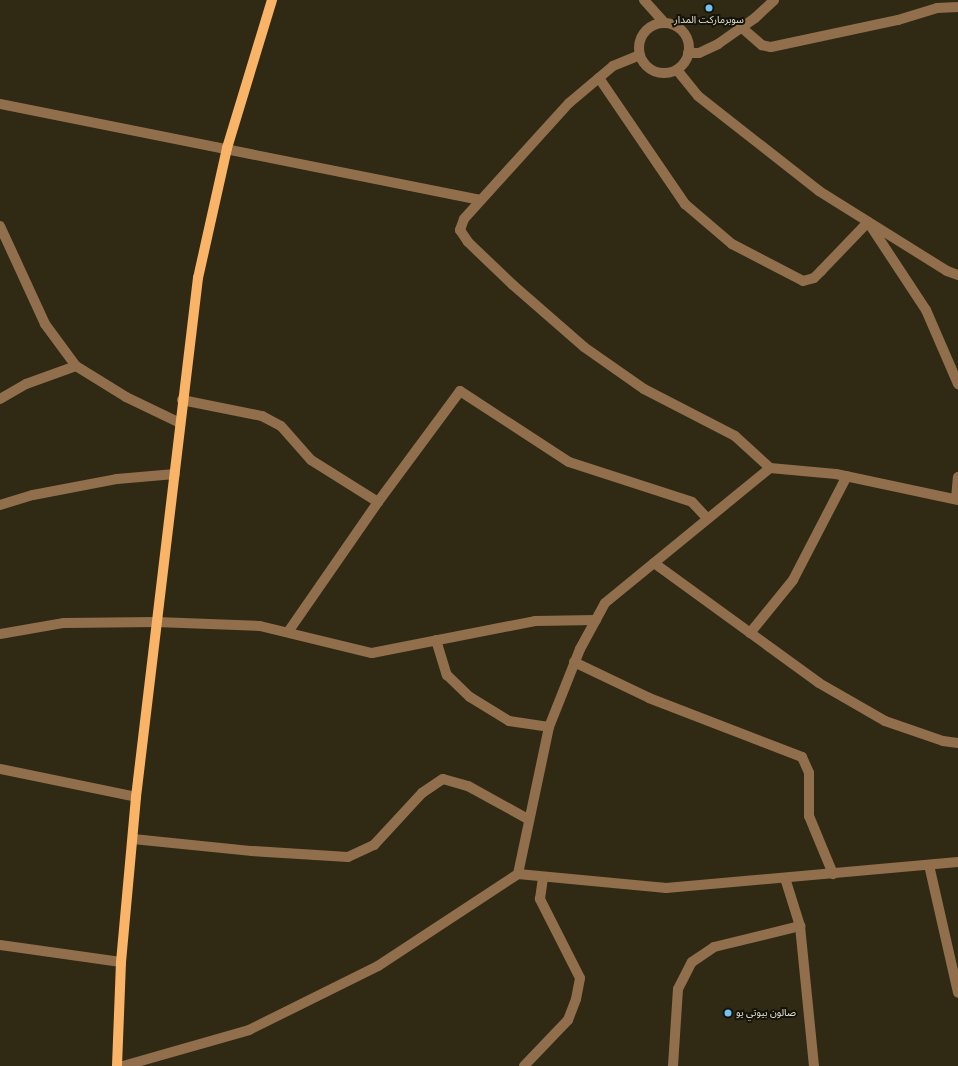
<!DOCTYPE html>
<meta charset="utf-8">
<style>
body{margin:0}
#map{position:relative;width:958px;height:1066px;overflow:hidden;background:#302a15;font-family:"IBM Plex Sans","Noto Sans Arabic",sans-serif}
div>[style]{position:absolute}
.minor>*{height:10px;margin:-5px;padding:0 5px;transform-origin:5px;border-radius:5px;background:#926f4c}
.minor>.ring{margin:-5px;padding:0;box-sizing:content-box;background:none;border:10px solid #926f4c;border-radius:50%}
.major>*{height:10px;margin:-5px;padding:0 5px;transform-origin:5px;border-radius:5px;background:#fab467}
.dots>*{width:11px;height:11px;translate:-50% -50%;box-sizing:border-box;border:2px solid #151309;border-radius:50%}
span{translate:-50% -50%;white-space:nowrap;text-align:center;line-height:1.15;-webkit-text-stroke:4px #151309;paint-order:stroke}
.poi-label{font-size:10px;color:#e4e0d3}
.left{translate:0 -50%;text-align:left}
</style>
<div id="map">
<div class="minor">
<i style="left:644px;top:0;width:31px;rotate:48deg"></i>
<i class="ring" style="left:639px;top:23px;width:40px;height:40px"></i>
<i style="left:741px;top:27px;width:28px;rotate:41deg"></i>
<i style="left:762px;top:45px;width:9px;rotate:13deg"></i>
<i style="left:771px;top:47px;width:130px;rotate:-12deg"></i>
<i style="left:898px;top:20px;width:41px;rotate:-17.1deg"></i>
<i style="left:937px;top:8px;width:21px;rotate:-3deg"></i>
<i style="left:688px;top:53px;width:11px"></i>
<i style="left:699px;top:53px;width:21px;rotate:-25deg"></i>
<i style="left:718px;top:44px;width:45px;rotate:-35.1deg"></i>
<i style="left:755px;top:18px;width:26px;rotate:-43deg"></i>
<i style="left:640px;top:55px;width:29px;rotate:158deg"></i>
<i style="left:613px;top:66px;width:57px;rotate:139.9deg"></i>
<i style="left:569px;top:103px;width:156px;rotate:132.2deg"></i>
<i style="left:464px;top:219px;width:12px;rotate:110deg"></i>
<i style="left:460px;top:230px;width:14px;rotate:56deg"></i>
<i style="left:468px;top:242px;width:62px;rotate:43.7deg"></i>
<i style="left:513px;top:285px;width:94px;rotate:41.1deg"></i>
<i style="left:584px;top:347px;width:73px;rotate:35deg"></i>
<i style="left:644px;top:389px;width:102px;rotate:27.3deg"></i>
<i style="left:735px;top:436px;width:47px;rotate:42.4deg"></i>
<i style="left:677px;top:70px;width:33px;rotate:51deg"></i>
<i style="left:698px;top:96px;width:154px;rotate:38.1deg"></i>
<i style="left:819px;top:191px;width:151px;rotate:32deg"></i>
<i style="left:947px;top:271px;width:12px;rotate:20deg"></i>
<i style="left:599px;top:78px;width:153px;rotate:55.7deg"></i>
<i style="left:685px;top:204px;width:62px;rotate:40.4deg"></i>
<i style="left:732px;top:244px;width:80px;rotate:27.5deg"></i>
<i style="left:803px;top:281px;width:11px;rotate:-15deg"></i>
<i style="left:814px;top:278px;width:10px;rotate:-45deg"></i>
<i style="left:821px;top:271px;width:68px;rotate:-46.2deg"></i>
<i style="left:868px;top:222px;width:105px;rotate:56.6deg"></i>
<i style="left:926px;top:310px;width:81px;rotate:66.6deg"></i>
<i style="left:0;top:104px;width:490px;rotate:11.3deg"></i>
<i style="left:0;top:226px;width:108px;rotate:65.3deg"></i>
<i style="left:45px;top:324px;width:52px;rotate:53.6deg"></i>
<i style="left:76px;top:366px;width:59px;rotate:31.8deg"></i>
<i style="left:126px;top:397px;width:60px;rotate:25.7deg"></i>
<i style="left:0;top:399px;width:30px;rotate:-30deg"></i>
<i style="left:26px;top:384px;width:53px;rotate:-19.8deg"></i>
<i style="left:182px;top:400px;width:82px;rotate:11.3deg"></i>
<i style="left:262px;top:416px;width:21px;rotate:28deg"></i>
<i style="left:281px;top:426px;width:45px;rotate:48.6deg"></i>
<i style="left:311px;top:460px;width:79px;rotate:32.1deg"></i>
<i style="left:956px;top:499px;width:22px;rotate:-85deg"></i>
<i style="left:0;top:505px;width:34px;rotate:-17deg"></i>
<i style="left:33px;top:495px;width:86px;rotate:-10.8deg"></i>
<i style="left:117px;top:479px;width:58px;rotate:-4.9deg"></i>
<i style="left:654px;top:563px;width:204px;rotate:36deg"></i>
<i style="left:819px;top:683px;width:76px;rotate:29.9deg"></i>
<i style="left:885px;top:721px;width:61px;rotate:19deg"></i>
<i style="left:943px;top:741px;width:15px;rotate:8deg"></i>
<i style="left:288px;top:632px;width:158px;rotate:-55.3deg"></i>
<i style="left:378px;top:502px;width:138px;rotate:-53.5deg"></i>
<i style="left:460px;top:391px;width:130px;rotate:33.1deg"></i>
<i style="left:569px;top:462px;width:129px;rotate:18deg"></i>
<i style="left:692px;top:502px;width:22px;rotate:47deg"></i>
<i style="left:750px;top:633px;width:68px;rotate:-50.9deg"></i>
<i style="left:793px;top:580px;width:117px;rotate:-62.6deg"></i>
<i style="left:0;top:634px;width:65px;rotate:-9.8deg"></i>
<i style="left:64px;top:623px;width:92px;rotate:-0.6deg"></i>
<i style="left:156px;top:622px;width:104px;rotate:2.2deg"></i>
<i style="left:260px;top:626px;width:115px;rotate:13.6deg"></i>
<i style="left:372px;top:653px;width:166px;rotate:-11.1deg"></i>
<i style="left:535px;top:621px;width:61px;rotate:-0.9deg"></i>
<i style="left:436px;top:640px;width:37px;rotate:73deg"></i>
<i style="left:447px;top:675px;width:32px;rotate:44deg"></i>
<i style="left:470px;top:697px;width:46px;rotate:31.6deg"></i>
<i style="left:509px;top:721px;width:40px;rotate:8.5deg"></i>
<i style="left:574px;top:662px;width:83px;rotate:25.6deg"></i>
<i style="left:649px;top:698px;width:164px;rotate:21.1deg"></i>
<i style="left:802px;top:757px;width:17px;rotate:66deg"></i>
<i style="left:809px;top:773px;width:43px;rotate:90deg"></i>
<i style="left:809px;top:816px;width:63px;rotate:67.5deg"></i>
<i style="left:0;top:769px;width:139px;rotate:11.6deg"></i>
<i style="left:133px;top:839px;width:120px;rotate:5.8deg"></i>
<i style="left:252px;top:851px;width:96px;rotate:3.6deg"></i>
<i style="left:348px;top:857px;width:29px;rotate:-25deg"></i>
<i style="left:374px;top:845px;width:71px;rotate:-47.3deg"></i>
<i style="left:422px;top:793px;width:25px;rotate:-34deg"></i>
<i style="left:443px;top:779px;width:26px;rotate:16deg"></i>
<i style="left:468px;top:786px;width:68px;rotate:28.8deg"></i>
<i style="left:929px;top:865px;width:131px;rotate:77.2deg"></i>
<i style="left:518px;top:874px;width:150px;rotate:-78.1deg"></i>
<i style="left:549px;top:727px;width:84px;rotate:-68.3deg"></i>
<i style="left:580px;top:649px;width:52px;rotate:-61.5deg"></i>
<i style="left:605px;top:603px;width:213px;rotate:-39.3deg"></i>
<i style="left:770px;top:468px;width:66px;rotate:5.2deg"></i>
<i style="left:836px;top:474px;width:125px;rotate:12deg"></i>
<i style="left:785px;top:878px;width:50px;rotate:72.6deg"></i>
<i style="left:800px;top:926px;width:141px;rotate:84.3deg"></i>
<i style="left:0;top:945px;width:122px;rotate:8deg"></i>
<i style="left:123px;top:1066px;width:131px;rotate:-15.9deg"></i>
<i style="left:249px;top:1030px;width:144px;rotate:-26.4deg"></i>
<i style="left:378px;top:966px;width:168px;rotate:-33.3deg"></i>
<i style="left:518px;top:874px;width:149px;rotate:5.4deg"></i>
<i style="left:666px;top:888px;width:293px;rotate:-5.1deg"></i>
<i style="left:524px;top:1066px;width:64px;rotate:-46.3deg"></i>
<i style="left:568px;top:1020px;width:22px;rotate:-69deg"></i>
<i style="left:576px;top:999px;width:21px;rotate:-79deg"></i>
<i style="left:580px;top:978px;width:89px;rotate:-116.9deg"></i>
<i style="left:540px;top:899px;width:21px;rotate:-82deg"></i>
<i style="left:673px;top:1066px;width:77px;rotate:-86.3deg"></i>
<i style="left:678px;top:989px;width:30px;rotate:-63deg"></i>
<i style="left:692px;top:962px;width:27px;rotate:-34deg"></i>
<i style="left:714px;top:947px;width:89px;rotate:-13.7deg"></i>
</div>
<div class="major">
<i style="left:117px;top:1066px;width:104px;rotate:-87.8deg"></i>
<i style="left:121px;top:962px;width:166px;rotate:-84.8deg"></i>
<i style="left:136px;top:797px;width:523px;rotate:-83.19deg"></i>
<i style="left:198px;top:278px;width:133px;rotate:-77.4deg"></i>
<i style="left:227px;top:148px;width:155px;rotate:-73.1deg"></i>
</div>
<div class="dots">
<i style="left:709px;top:8px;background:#70c1f4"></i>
<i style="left:728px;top:1013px;background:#70c1f4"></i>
</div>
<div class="poi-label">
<span style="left:709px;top:20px">سوبرماركت المدار</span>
<span class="left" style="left:736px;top:1013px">صالون بيوتي يو</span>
</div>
</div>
